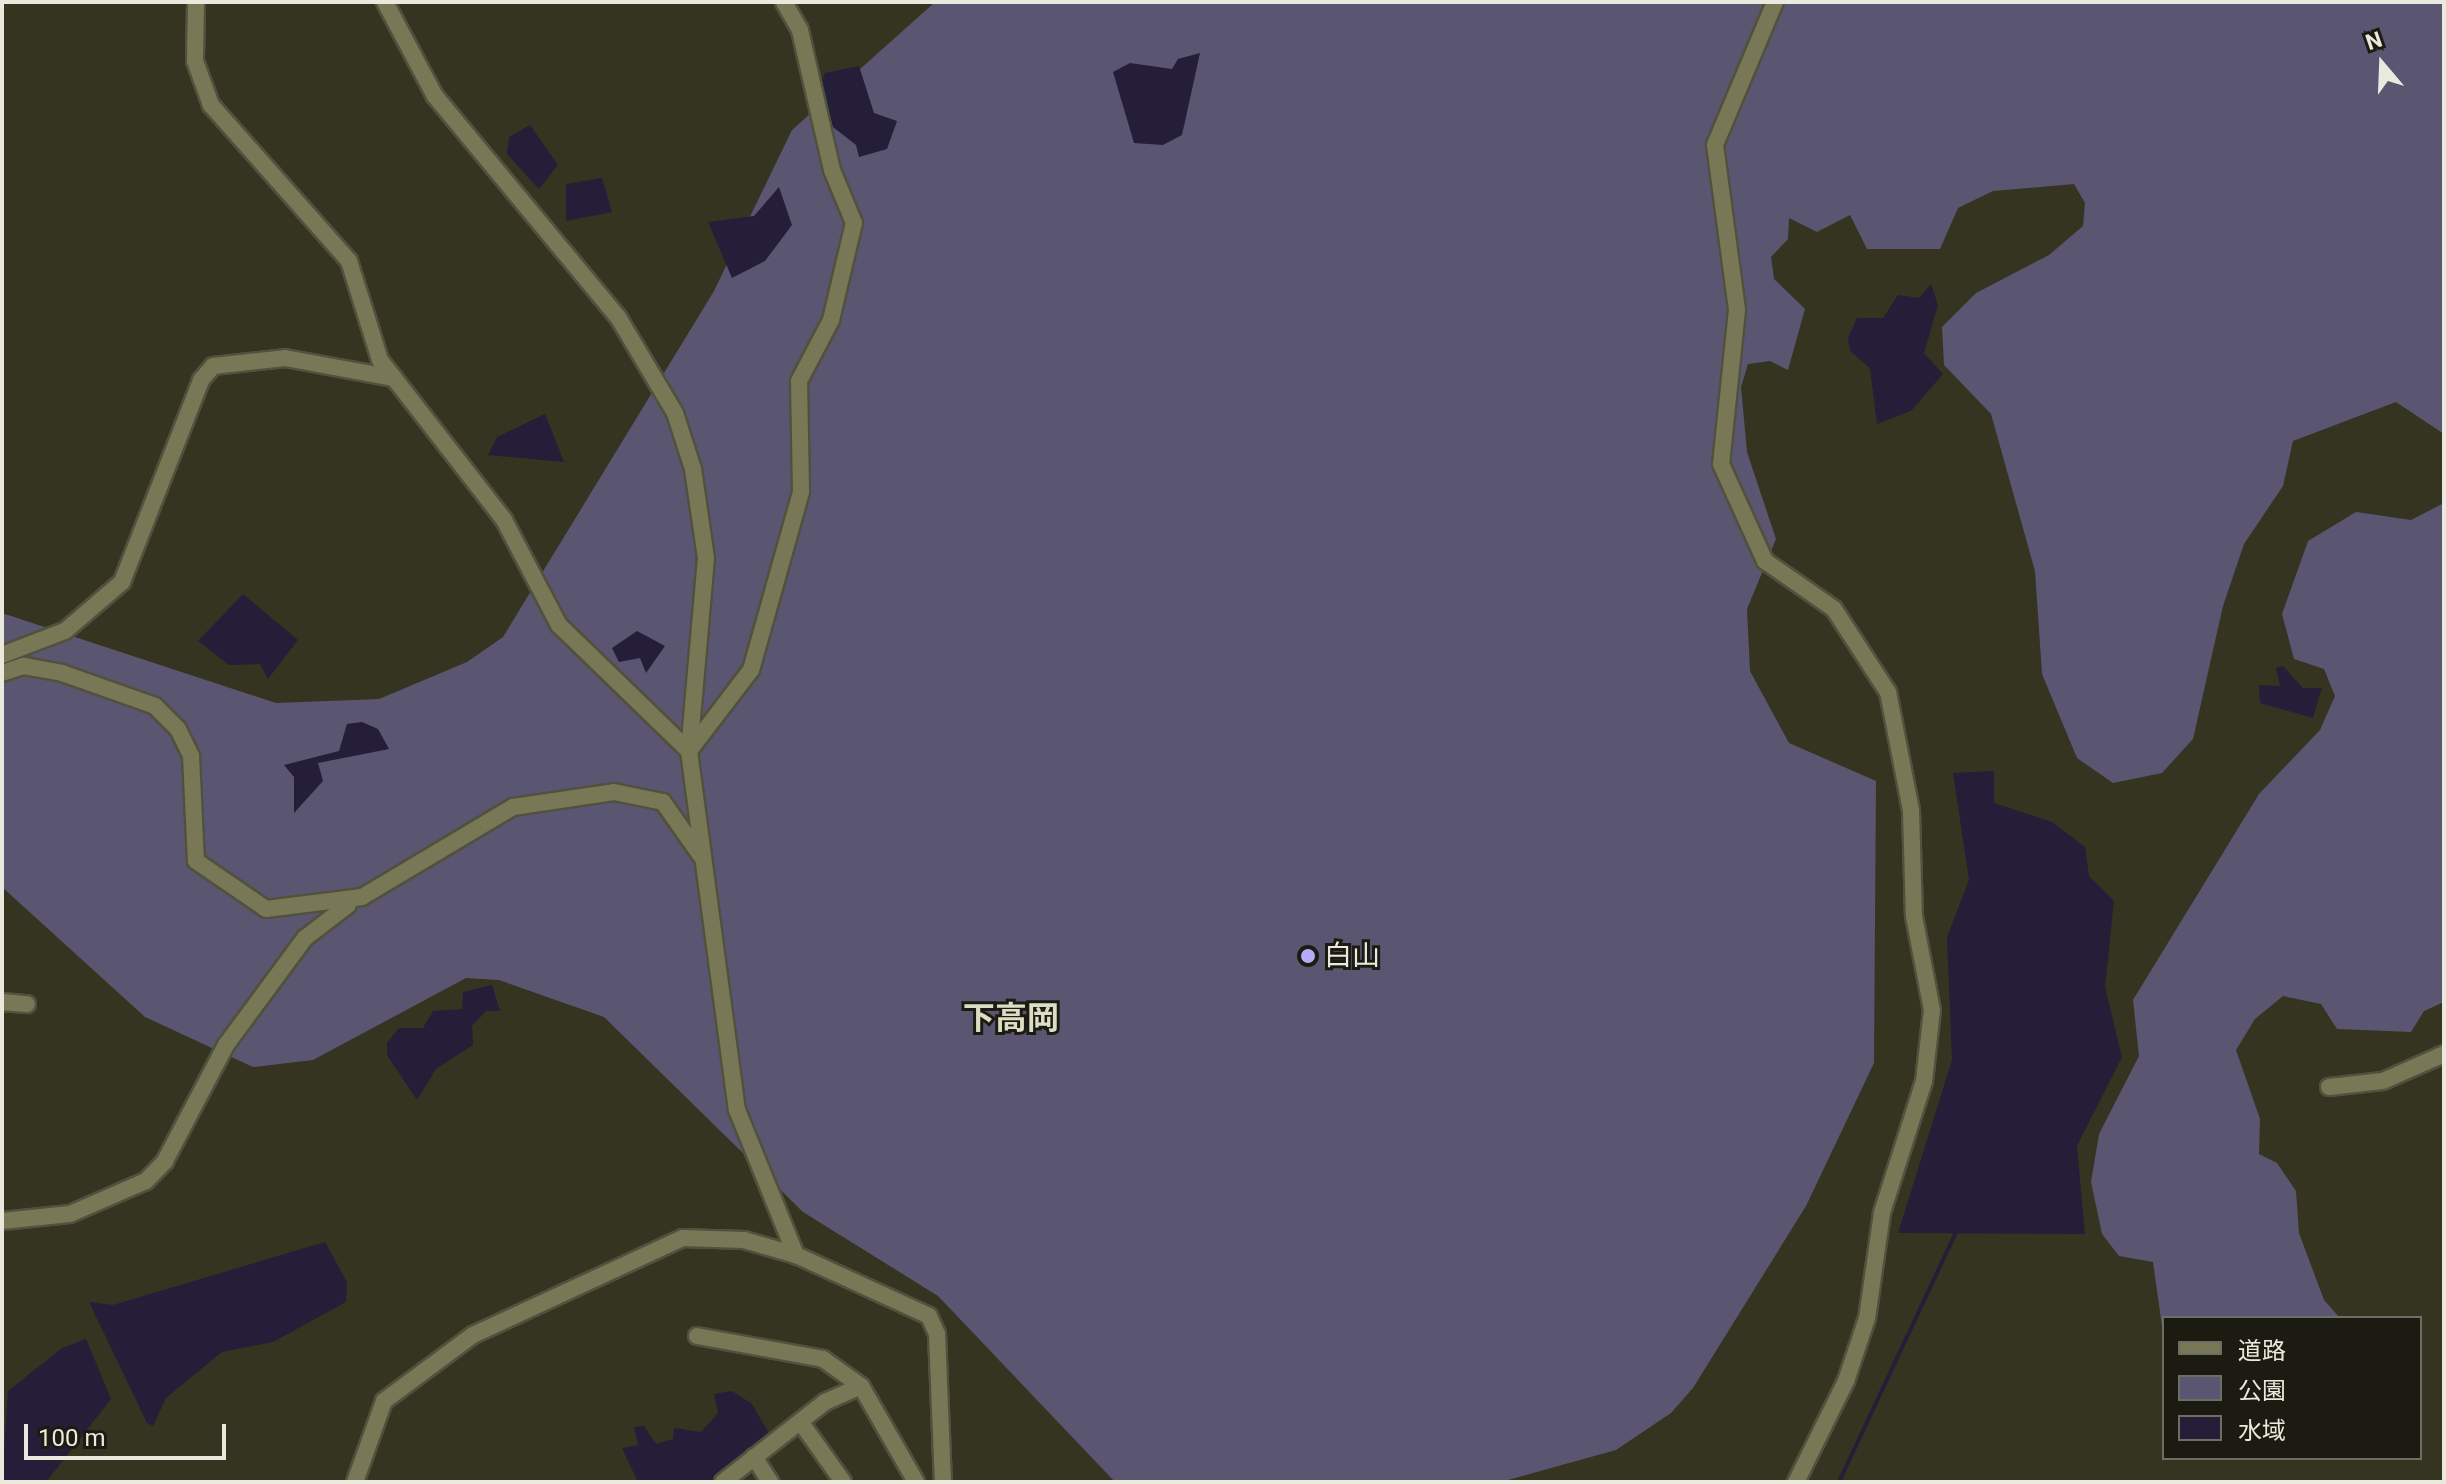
<!DOCTYPE html>
<meta charset="utf-8">
<style>
body{margin:0}
#map{position:relative;width:2446px;height:1484px;overflow:hidden;background:#343420;font-family:Roboto,"Noto Sans JP",sans-serif}
div>[style]{position:absolute}
.green>*{inset:0;background:#5a5571}
.water>*{inset:0;background:#241e38}
.stream>*{height:4px;margin:-2px;padding:0 2px;transform-origin:2px;border-radius:2px;background:#241e38}
.roads{filter:drop-shadow(2px 0 #51513e) drop-shadow(-2px 0 #51513e) drop-shadow(0 2px #51513e) drop-shadow(0 -2px #51513e)}
.minor>*{height:16px;margin:-8px;padding:0 8px;transform-origin:8px;border-radius:8px;background:#787857}
.tertiary>*{height:16px;margin:-8px;padding:0 8px;transform-origin:8px;border-radius:8px;background:#787857}
.dots>*{width:22px;height:22px;translate:-50% -50%;box-sizing:border-box;border:4px solid #1b1b12;border-radius:50%}
span{translate:-50% -50%;white-space:nowrap;text-align:center;line-height:1.15;-webkit-text-stroke:6px #1b1b12;paint-order:stroke}
.poi-label{font-size:28px;color:#e9eadd}
.left{translate:0 -50%;text-align:left}
.quarter-label{font-size:32px;color:#dcddc4;font-weight:700}
.frame{position:absolute;inset:0;border:4px solid #e9eadd;pointer-events:none}
.legend{position:absolute;left:2162px;top:1316px;width:260px;height:144px;box-sizing:border-box;background:#1b1b12;border:2px solid #6d6e63;margin:0;padding:10px 14px;list-style:none;font-size:24px;color:#e9eadd}
.legend li{display:flex;align-items:center;gap:16px;height:40px}
.legend b{width:40px;border:2px solid #6d6e63}
.north{position:absolute;left:2342px;top:24px;width:80px;height:80px;-webkit-text-stroke:6px #1b1b12;paint-order:stroke;rotate:341deg;font-size:22px;font-weight:700;line-height:32px;text-align:center;color:#e9eadd}
.north::after{content:'';display:block;margin:auto;width:28px;height:36px;background:#e9eadd;clip-path:polygon(50% 0,100% 100%,50% 72%,0 100%)}
.scale{position:absolute;left:24px;top:1424px;width:202px;height:36px;box-sizing:border-box;border:4px solid #e9eadd;border-top:0;padding-left:10px;font-size:24px;line-height:28px;white-space:nowrap;color:#e9eadd;-webkit-text-stroke:6px #1b1b12;paint-order:stroke}
</style>
<div id="map">
<div class="green">
<i style="clip-path:polygon(935px 2px,2444px 2px,2444px 434px,2396px 402px,2293px 441px,2283px 486px,2244px 544px,2223px 606px,2193px 739px,2162px 773px,2113px 783px,2077px 758px,2042px 674px,2035px 571px,1991px 414px,1944px 365px,1942px 327px,1976px 293px,2049px 255px,2083px 226px,2085px 203px,2074px 184px,1993px 191px,1958px 208px,1940px 249px,1867px 249px,1850px 215px,1817px 232px,1789px 218px,1788px 239px,1771px 257px,1774px 279px,1805px 309px,1788px 370px,1770px 361px,1748px 364px,1741px 387px,1747px 452px,1776px 539px,1747px 609px,1750px 671px,1789px 743px,1876px 781px,1874px 1063px,1806px 1206px,1693px 1388px,1671px 1413px,1616px 1450px,1501px 1482px,1115px 1482px,938px 1296px,803px 1212px,604px 1017px,499px 980px,466px 978px,313px 1060px,253px 1067px,145px 1017px,2px 887px,2px 613px,276px 703px,379px 699px,467px 662px,503px 637px,714px 291px,792px 130px)"></i>
<i style="clip-path:polygon(2444px 503px,2444px 1002px,2424px 1011px,2411px 1032px,2337px 1029px,2321px 1004px,2283px 996px,2255px 1019px,2236px 1050px,2260px 1119px,2259px 1154px,2277px 1163px,2296px 1191px,2299px 1233px,2324px 1300px,2340px 1318px,2164px 1318px,2164px 1341px,2153px 1262px,2119px 1256px,2102px 1234px,2091px 1182px,2099px 1134px,2139px 1056px,2133px 1000px,2259px 794px,2320px 730px,2335px 696px,2324px 669px,2294px 659px,2282px 614px,2308px 541px,2356px 512px,2411px 520px)"></i>
</div>
<div class="water">
<i style="clip-path:polygon(1200px 53px,1182px 135px,1163px 145px,1134px 143px,1113px 72px,1130px 63px,1172px 69px,1178px 59px)"></i>
<i style="clip-path:polygon(859px 66px,874px 113px,897px 121px,887px 149px,859px 157px,856px 145px,833px 127px,818px 89px,825px 73px)"></i>
<i style="clip-path:polygon(530px 125px,558px 165px,539px 189px,507px 154px,509px 137px)"></i>
<i style="clip-path:polygon(602px 178px,612px 212px,566px 221px,566px 184px)"></i>
<i style="clip-path:polygon(779px 187px,792px 225px,765px 261px,732px 278px,708px 222px,754px 216px)"></i>
<i style="clip-path:polygon(1931px 284px,1938px 305px,1924px 353px,1943px 374px,1911px 411px,1877px 424px,1870px 368px,1850px 351px,1848px 338px,1857px 318px,1883px 318px,1898px 295px,1919px 298px)"></i>
<i style="clip-path:polygon(545px 414px,564px 462px,488px 455px,497px 437px)"></i>
<i style="clip-path:polygon(243px 594px,298px 640px,268px 679px,260px 664px,229px 665px,198px 641px)"></i>
<i style="clip-path:polygon(637px 631px,665px 646px,646px 673px,640px 658px,619px 662px,612px 648px)"></i>
<i style="clip-path:polygon(2283px 666px,2303px 688px,2322px 688px,2313px 718px,2260px 703px,2259px 685px,2280px 686px,2276px 668px)"></i>
<i style="clip-path:polygon(362px 722px,378px 729px,389px 749px,318px 763px,323px 781px,294px 813px,294px 777px,284px 765px,339px 751px,347px 724px)"></i>
<i style="clip-path:polygon(1994px 771px,1994px 803px,2052px 822px,2085px 847px,2089px 876px,2114px 901px,2105px 987px,2122px 1057px,2077px 1146px,2085px 1234px,1898px 1233px,1952px 1060px,1947px 937px,1969px 880px,1953px 773px)"></i>
<i style="clip-path:polygon(492px 985px,500px 1011px,486px 1011px,472px 1026px,473px 1045px,436px 1069px,417px 1100px,387px 1055px,387px 1043px,399px 1028px,423px 1028px,433px 1011px,462px 1009px,463px 992px)"></i>
<i style="clip-path:polygon(325px 1242px,347px 1282px,346px 1302px,273px 1342px,222px 1352px,166px 1398px,153px 1426px,147px 1423px,89px 1302px,113px 1305px)"></i>
<i style="clip-path:polygon(86px 1339px,111px 1399px,46px 1482px,2px 1482px,8px 1391px,62px 1348px)"></i>
<i style="clip-path:polygon(732px 1391px,752px 1404px,772px 1439px,757px 1443px,716px 1482px,638px 1482px,622px 1448px,638px 1445px,634px 1427px,644px 1426px,656px 1444px,673px 1439px,674px 1428px,701px 1432px,718px 1413px,714px 1394px)"></i>
</div>
<div class="stream">
<i style="left:1839px;top:1482px;width:278px;rotate:-64.9deg"></i>
</div>
<div class="roads">
<div class="minor">
<i style="left:196px;top:2px;width:59px;rotate:91deg"></i>
<i style="left:195px;top:61px;width:47px;rotate:70deg"></i>
<i style="left:211px;top:105px;width:208px;rotate:48.5deg"></i>
<i style="left:349px;top:261px;width:104px;rotate:72.6deg"></i>
<i style="left:380px;top:360px;width:202px;rotate:52.2deg"></i>
<i style="left:504px;top:520px;width:119px;rotate:62.4deg"></i>
<i style="left:559px;top:625px;width:181px;rotate:44.1deg"></i>
<i style="left:689px;top:751px;width:102px;rotate:-52.6deg"></i>
<i style="left:751px;top:670px;width:185px;rotate:-74.3deg"></i>
<i style="left:801px;top:492px;width:111px;rotate:-91deg"></i>
<i style="left:799px;top:381px;width:69px;rotate:-62.3deg"></i>
<i style="left:831px;top:320px;width:100px;rotate:-76.7deg"></i>
<i style="left:854px;top:223px;width:57px;rotate:-112.5deg"></i>
<i style="left:832px;top:170px;width:144px;rotate:-102.9deg"></i>
<i style="left:800px;top:30px;width:32px;rotate:-120deg"></i>
<i style="left:1775px;top:2px;width:155px;rotate:112.8deg"></i>
<i style="left:1715px;top:145px;width:166px;rotate:82.4deg"></i>
<i style="left:1737px;top:310px;width:155px;rotate:95.9deg"></i>
<i style="left:1721px;top:464px;width:107px;rotate:65.6deg"></i>
<i style="left:1765px;top:561px;width:84px;rotate:34.8deg"></i>
<i style="left:1834px;top:609px;width:99px;rotate:57deg"></i>
<i style="left:1888px;top:692px;width:120px;rotate:79deg"></i>
<i style="left:1911px;top:810px;width:106px;rotate:88.4deg"></i>
<i style="left:1914px;top:916px;width:96px;rotate:79.2deg"></i>
<i style="left:1932px;top:1010px;width:71px;rotate:96.4deg"></i>
<i style="left:1924px;top:1081px;width:139px;rotate:107.7deg"></i>
<i style="left:1882px;top:1213px;width:106px;rotate:98.1deg"></i>
<i style="left:1867px;top:1318px;width:66px;rotate:108.4deg"></i>
<i style="left:1846px;top:1381px;width:113px;rotate:116.3deg"></i>
<i style="left:2px;top:655px;width:67px;rotate:-20.9deg"></i>
<i style="left:65px;top:631px;width:75px;rotate:-40.7deg"></i>
<i style="left:122px;top:582px;width:217px;rotate:-68.6deg"></i>
<i style="left:201px;top:380px;width:18px;rotate:-49deg"></i>
<i style="left:213px;top:366px;width:72px;rotate:-6.3deg"></i>
<i style="left:285px;top:358px;width:111px;rotate:10.4deg"></i>
<i style="left:2px;top:673px;width:23px;rotate:-18deg"></i>
<i style="left:24px;top:666px;width:39px;rotate:10deg"></i>
<i style="left:62px;top:673px;width:99px;rotate:19.5deg"></i>
<i style="left:155px;top:706px;width:33px;rotate:45deg"></i>
<i style="left:178px;top:729px;width:30px;rotate:64deg"></i>
<i style="left:191px;top:756px;width:105px;rotate:87.3deg"></i>
<i style="left:196px;top:861px;width:85px;rotate:34.4deg"></i>
<i style="left:266px;top:909px;width:97px;rotate:-7.1deg"></i>
<i style="left:362px;top:897px;width:176px;rotate:-30.8deg"></i>
<i style="left:513px;top:807px;width:102px;rotate:-8.4deg"></i>
<i style="left:614px;top:792px;width:50px;rotate:11.5deg"></i>
<i style="left:663px;top:802px;width:66px;rotate:54.9deg"></i>
<i style="left:2px;top:1002px;width:25px;rotate:5deg"></i>
<i style="left:2329px;top:1087px;width:54px;rotate:-6.3deg"></i>
<i style="left:2383px;top:1081px;width:67px;rotate:-23.9deg"></i>
<i style="left:2px;top:1221px;width:68px;rotate:-5.9deg"></i>
<i style="left:70px;top:1214px;width:83px;rotate:-23.5deg"></i>
<i style="left:146px;top:1181px;width:28px;rotate:-46deg"></i>
<i style="left:165px;top:1161px;width:131px;rotate:-62.3deg"></i>
<i style="left:226px;top:1045px;width:133px;rotate:-53.6deg"></i>
<i style="left:305px;top:938px;width:54px;rotate:-37.5deg"></i>
<i style="left:697px;top:1336px;width:128px;rotate:10.3deg"></i>
<i style="left:823px;top:1359px;width:47px;rotate:35.4deg"></i>
<i style="left:861px;top:1386px;width:111px;rotate:60.2deg"></i>
<i style="left:802px;top:1424px;width:71px;rotate:54.7deg"></i>
<i style="left:754px;top:1457px;width:30px;rotate:57deg"></i>
<i style="left:355px;top:1482px;width:86px;rotate:-70.3deg"></i>
<i style="left:384px;top:1401px;width:111px;rotate:-36.6deg"></i>
<i style="left:473px;top:1335px;width:231px;rotate:-24.8deg"></i>
<i style="left:683px;top:1238px;width:61px;rotate:1.9deg"></i>
<i style="left:744px;top:1240px;width:54px;rotate:16.1deg"></i>
<i style="left:723px;top:1482px;width:130px;rotate:-38.1deg"></i>
<i style="left:825px;top:1402px;width:39px;rotate:-24deg"></i>
</div>
<div class="tertiary">
<i style="left:385px;top:2px;width:106px;rotate:62deg"></i>
<i style="left:435px;top:96px;width:287px;rotate:50.4deg"></i>
<i style="left:618px;top:317px;width:112px;rotate:59.3deg"></i>
<i style="left:675px;top:413px;width:59px;rotate:72.2deg"></i>
<i style="left:693px;top:469px;width:90px;rotate:81.7deg"></i>
<i style="left:706px;top:558px;width:194px;rotate:95deg"></i>
<i style="left:689px;top:751px;width:362px;rotate:82.4deg"></i>
<i style="left:737px;top:1110px;width:157px;rotate:67.9deg"></i>
<i style="left:796px;top:1255px;width:146px;rotate:24.6deg"></i>
<i style="left:929px;top:1316px;width:20px;rotate:66deg"></i>
<i style="left:937px;top:1334px;width:148px;rotate:87.7deg"></i>
</div>
</div>
<div class="dots">
<i style="left:1308px;top:956px;background:#b9aaf7"></i>
</div>
<div class="poi-label">
<span class="left" style="left:1324px;top:956px">白山</span>
</div>
<div class="quarter-label">
<span style="left:1011px;top:1018px">下高岡</span>
</div>
<div class="frame"></div>
<ul class="legend">
<li><b style="height:10px;background:#787857"></b>道路</li>
<li><b style="height:22px;background:#5a5571"></b>公園</li>
<li><b style="height:22px;background:#241e38"></b>水域</li>
</ul>
<div class="north">N</div>
<div class="scale">100 m</div>
</div>
